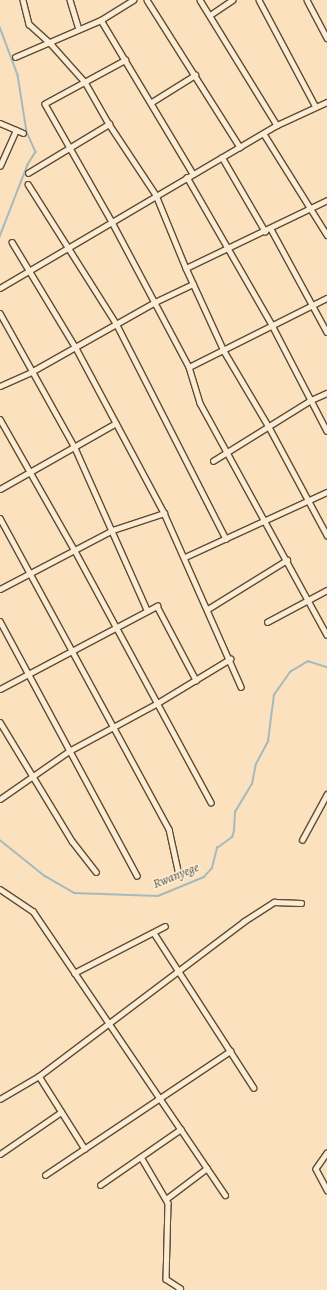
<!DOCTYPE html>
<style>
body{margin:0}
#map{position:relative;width:327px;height:1290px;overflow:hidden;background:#fbe1bd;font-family:Alegreya,serif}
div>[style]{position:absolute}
.stream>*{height:1.5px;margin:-0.75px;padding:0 0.75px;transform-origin:0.75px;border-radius:0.75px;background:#a5babc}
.roads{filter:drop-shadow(1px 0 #5e4c33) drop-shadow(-1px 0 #5e4c33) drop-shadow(0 1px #5e4c33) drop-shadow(0 -1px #5e4c33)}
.minor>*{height:4.5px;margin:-2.25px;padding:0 2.25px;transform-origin:2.25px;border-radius:2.25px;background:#fcecd4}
span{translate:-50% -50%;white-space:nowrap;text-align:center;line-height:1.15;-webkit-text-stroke:3.5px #fcecd4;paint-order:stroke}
.water-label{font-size:13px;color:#555345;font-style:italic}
</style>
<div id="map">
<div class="stream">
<i style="left:0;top:27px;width:51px;rotate:69.4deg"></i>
<i style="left:18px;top:75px;width:58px;rotate:81deg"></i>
<i style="left:27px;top:132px;width:22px;rotate:66deg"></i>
<i style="left:36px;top:152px;width:15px;rotate:122deg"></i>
<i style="left:28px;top:165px;width:77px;rotate:111.3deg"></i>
<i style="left:0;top:840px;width:58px;rotate:38.7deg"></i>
<i style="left:45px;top:876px;width:34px;rotate:30deg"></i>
<i style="left:74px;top:893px;width:84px;rotate:2deg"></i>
<i style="left:158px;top:896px;width:50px;rotate:-22.4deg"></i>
<i style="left:204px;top:877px;width:12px;rotate:-48deg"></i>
<i style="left:212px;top:868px;width:21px;rotate:-76deg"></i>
<i style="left:217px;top:848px;width:19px;rotate:-36deg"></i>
<i style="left:232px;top:837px;width:6px;rotate:-72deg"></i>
<i style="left:234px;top:831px;width:19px;rotate:-87deg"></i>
<i style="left:235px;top:812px;width:33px;rotate:-59deg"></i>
<i style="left:252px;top:784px;width:20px;rotate:-79deg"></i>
<i style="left:256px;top:764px;width:26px;rotate:-62deg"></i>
<i style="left:268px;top:741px;width:46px;rotate:-82.6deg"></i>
<i style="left:274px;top:695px;width:28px;rotate:-55deg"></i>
<i style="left:290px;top:672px;width:21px;rotate:-31deg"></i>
<i style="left:308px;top:661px;width:20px;rotate:18deg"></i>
</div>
<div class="roads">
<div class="minor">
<i style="left:23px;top:0;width:25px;rotate:76deg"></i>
<i style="left:29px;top:24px;width:30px;rotate:42deg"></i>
<i style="left:51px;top:44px;width:51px;rotate:48.2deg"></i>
<i style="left:85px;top:82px;width:48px;rotate:60.3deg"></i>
<i style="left:109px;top:124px;width:85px;rotate:56.5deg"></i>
<i style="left:156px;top:195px;width:79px;rotate:67.7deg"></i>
<i style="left:186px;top:268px;width:91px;rotate:65.4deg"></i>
<i style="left:224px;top:351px;width:88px;rotate:59.4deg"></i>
<i style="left:269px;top:427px;width:123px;rotate:61.8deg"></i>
<i style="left:70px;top:0;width:30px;rotate:73deg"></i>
<i style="left:147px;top:0;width:174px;rotate:57.7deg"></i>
<i style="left:200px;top:0;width:147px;rotate:58.4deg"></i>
<i style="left:259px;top:0;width:121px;rotate:62deg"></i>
<i style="left:307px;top:0;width:43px;rotate:62.2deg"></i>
<i style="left:210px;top:15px;width:27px;rotate:-34deg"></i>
<i style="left:101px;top:20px;width:179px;rotate:59.1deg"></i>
<i style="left:15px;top:57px;width:94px;rotate:-23.3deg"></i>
<i style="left:101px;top:20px;width:38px;rotate:-32deg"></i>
<i style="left:126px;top:60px;width:92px;rotate:151.5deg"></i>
<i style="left:45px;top:104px;width:136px;rotate:60.4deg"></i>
<i style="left:112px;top:222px;width:164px;rotate:62deg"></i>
<i style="left:189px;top:367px;width:38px;rotate:73deg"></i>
<i style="left:200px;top:403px;width:264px;rotate:61.3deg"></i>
<i style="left:152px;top:102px;width:51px;rotate:-32.1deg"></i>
<i style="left:0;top:123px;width:25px;rotate:23deg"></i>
<i style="left:264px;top:134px;width:119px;rotate:58deg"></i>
<i style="left:222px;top:157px;width:86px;rotate:59.8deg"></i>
<i style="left:0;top:166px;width:39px;rotate:-66deg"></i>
<i style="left:28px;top:173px;width:95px;rotate:-31.2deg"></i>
<i style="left:187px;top:177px;width:171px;rotate:60.1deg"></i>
<i style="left:272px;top:325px;width:119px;rotate:62.6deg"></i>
<i style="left:28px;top:184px;width:167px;rotate:57.7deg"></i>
<i style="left:117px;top:325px;width:240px;rotate:63deg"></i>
<i style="left:271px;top:229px;width:117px;rotate:61.5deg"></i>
<i style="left:12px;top:242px;width:124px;rotate:58.9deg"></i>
<i style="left:76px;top:348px;width:187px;rotate:61.9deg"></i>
<i style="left:164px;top:513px;width:190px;rotate:66.1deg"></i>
<i style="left:186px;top:268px;width:157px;rotate:-25.7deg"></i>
<i style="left:0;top:288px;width:321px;rotate:-30.5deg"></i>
<i style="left:277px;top:125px;width:55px;rotate:-24.7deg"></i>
<i style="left:0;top:313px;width:154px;rotate:60.9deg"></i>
<i style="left:75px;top:448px;width:177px;rotate:66deg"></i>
<i style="left:189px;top:367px;width:154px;rotate:-26.6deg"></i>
<i style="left:0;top:386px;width:34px;rotate:-24deg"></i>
<i style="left:31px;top:372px;width:142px;rotate:-29.4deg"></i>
<i style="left:155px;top:302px;width:42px;rotate:-25.3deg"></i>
<i style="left:0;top:419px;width:150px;rotate:60.4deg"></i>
<i style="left:74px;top:549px;width:288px;rotate:61.6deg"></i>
<i style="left:213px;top:461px;width:115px;rotate:-31.9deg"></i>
<i style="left:311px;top:400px;width:17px;rotate:-24deg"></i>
<i style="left:0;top:489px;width:133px;rotate:-29.6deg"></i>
<i style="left:0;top:518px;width:354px;rotate:61.5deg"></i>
<i style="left:169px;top:829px;width:47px;rotate:77.7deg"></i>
<i style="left:185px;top:557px;width:156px;rotate:-24.6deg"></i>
<i style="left:0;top:589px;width:127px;rotate:-27.6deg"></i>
<i style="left:113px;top:530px;width:54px;rotate:-18.4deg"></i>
<i style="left:208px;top:609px;width:93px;rotate:-31.8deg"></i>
<i style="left:0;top:621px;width:289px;rotate:61.7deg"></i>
<i style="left:267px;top:622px;width:68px;rotate:-28.1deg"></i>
<i style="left:0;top:689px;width:178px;rotate:-27.9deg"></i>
<i style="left:157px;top:606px;width:84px;rotate:62.2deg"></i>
<i style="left:0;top:722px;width:139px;rotate:58.8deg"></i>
<i style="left:72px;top:841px;width:39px;rotate:52deg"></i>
<i style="left:0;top:799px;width:84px;rotate:-34.8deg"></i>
<i style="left:69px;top:751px;width:99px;rotate:-28.4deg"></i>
<i style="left:156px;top:704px;width:87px;rotate:-31.3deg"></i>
<i style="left:302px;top:840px;width:52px;rotate:-61.5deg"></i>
<i style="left:0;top:889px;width:40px;rotate:34deg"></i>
<i style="left:33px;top:911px;width:343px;rotate:55.9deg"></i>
<i style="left:154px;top:933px;width:184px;rotate:57.2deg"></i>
<i style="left:74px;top:973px;width:102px;rotate:-27.3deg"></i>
<i style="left:39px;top:1076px;width:86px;rotate:57.8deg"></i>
<i style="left:0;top:1099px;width:45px;rotate:-30.5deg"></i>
<i style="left:39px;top:1076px;width:256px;rotate:-37deg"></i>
<i style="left:243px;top:922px;width:37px;rotate:-33deg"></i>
<i style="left:274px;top:902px;width:27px;rotate:2deg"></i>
<i style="left:327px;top:1153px;width:19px;rotate:125deg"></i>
<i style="left:316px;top:1169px;width:24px;rotate:62deg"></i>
<i style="left:0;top:1154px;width:74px;rotate:-34.5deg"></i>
<i style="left:141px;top:1157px;width:53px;rotate:59.6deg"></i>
<i style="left:168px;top:1203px;width:76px;rotate:91.5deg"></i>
<i style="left:166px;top:1279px;width:17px;rotate:33deg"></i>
<i style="left:180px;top:1288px;width:2px;rotate:117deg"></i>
<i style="left:45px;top:1175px;width:223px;rotate:-33.8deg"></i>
<i style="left:100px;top:1185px;width:98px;rotate:-34.7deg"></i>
<i style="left:166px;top:1199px;width:51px;rotate:-37.1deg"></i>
</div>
</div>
<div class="water-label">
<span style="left:176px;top:876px;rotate:-22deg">Rwanyege</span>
</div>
</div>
